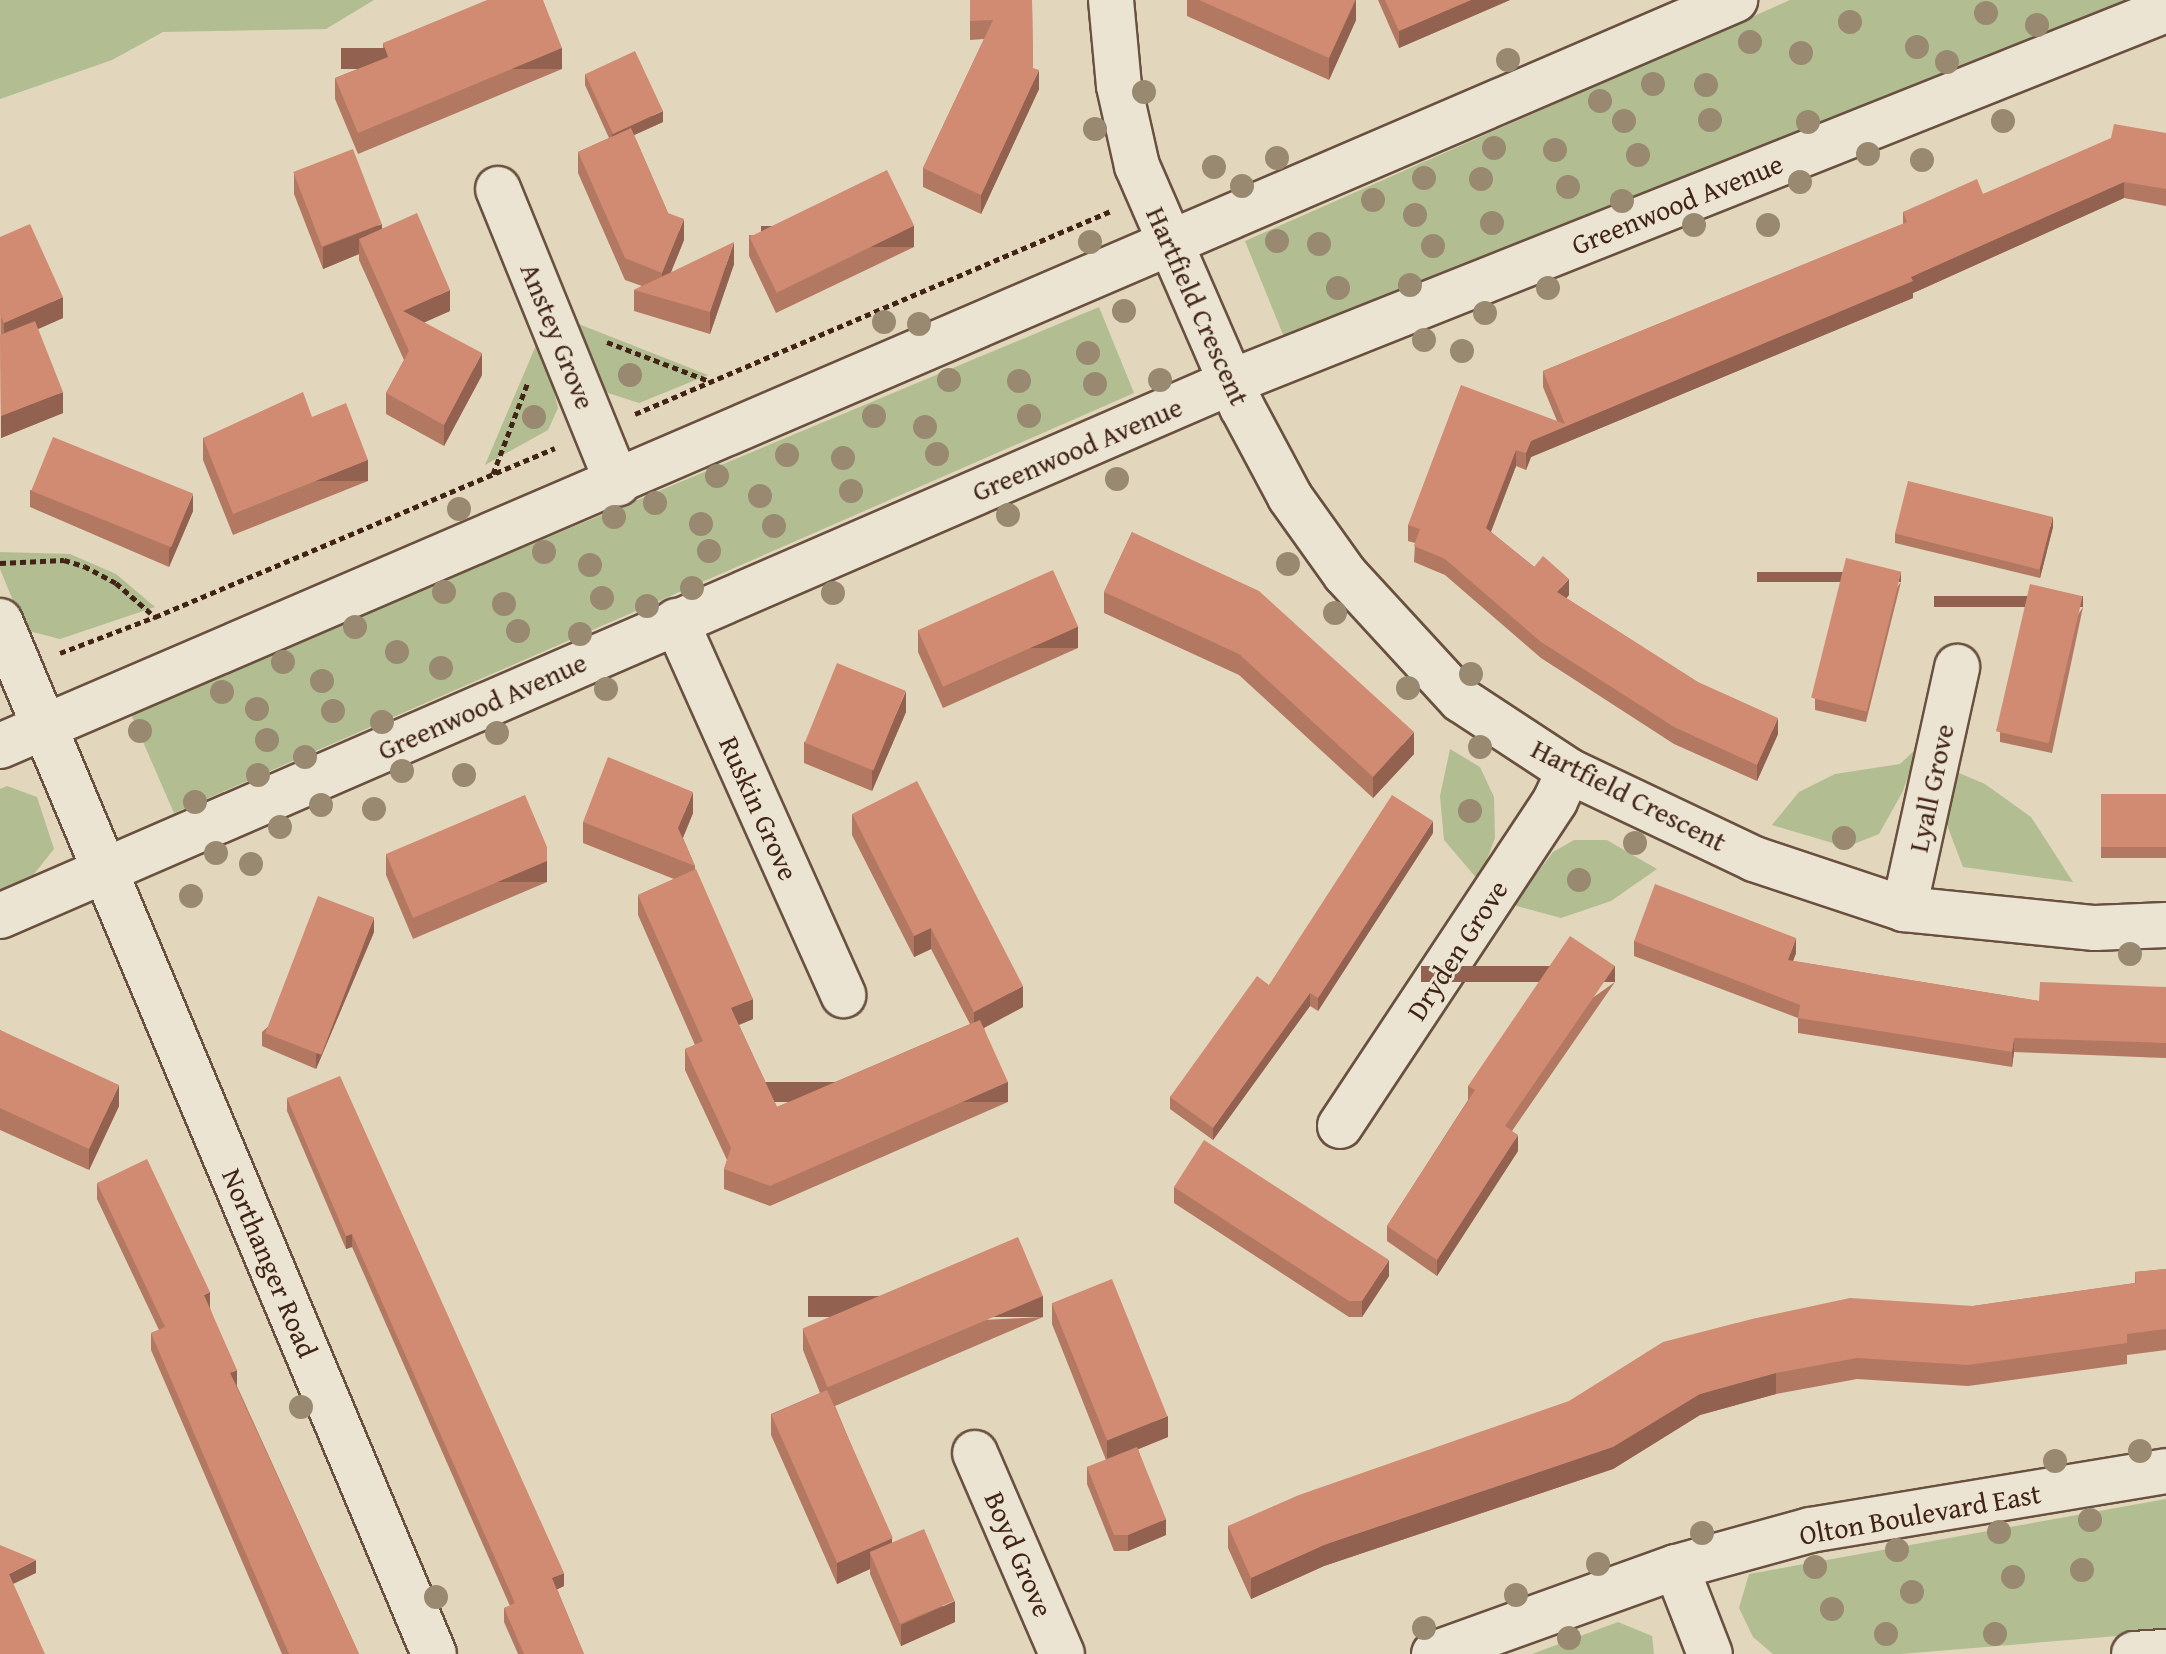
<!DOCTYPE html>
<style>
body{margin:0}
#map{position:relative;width:2166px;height:1654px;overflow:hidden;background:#e2d6bc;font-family:"Gentium Book Plus",serif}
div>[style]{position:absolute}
.green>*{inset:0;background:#b2be91}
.path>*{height:5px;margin-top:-2.5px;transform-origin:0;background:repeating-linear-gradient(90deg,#412415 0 6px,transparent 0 10px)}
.roads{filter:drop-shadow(2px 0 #69503f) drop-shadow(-2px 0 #69503f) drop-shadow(0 2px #69503f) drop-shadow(0 -2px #69503f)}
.minor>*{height:44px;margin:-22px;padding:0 22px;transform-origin:22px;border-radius:22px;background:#ece4d3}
.secondary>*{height:44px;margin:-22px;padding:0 22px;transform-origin:22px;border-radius:22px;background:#ece4d3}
.trees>*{width:24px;height:24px;margin:-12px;border-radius:50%;background:#998971}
.wall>*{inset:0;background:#b37862;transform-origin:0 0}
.shaded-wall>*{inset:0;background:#926150;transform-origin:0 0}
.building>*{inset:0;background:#d08b72;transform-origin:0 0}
span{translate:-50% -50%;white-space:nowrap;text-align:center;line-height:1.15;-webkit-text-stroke:6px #ece4d3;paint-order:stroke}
.street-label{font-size:28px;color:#412415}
</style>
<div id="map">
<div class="green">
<i style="clip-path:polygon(0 0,374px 0,326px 29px,163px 32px,112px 60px,0 99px)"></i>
<i style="clip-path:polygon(1790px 0,2137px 0,1286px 342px,1245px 241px)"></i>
<i style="clip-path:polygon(1099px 307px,1134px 393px,174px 813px,130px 712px)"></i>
<i style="clip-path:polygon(571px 321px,708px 375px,639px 403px,608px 393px,586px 363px)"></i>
<i style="clip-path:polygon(540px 336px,558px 408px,548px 430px,485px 465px)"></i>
<i style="clip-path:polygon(0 552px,70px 554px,116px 574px,155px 607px,60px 639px,25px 630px,0 569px)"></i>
<i style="clip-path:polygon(1918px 747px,1903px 791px,1879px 834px,1846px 847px,1772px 825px,1799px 792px,1835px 774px,1900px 764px)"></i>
<i style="clip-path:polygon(1450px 749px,1480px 767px,1494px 797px,1495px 838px,1479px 881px,1444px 840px,1440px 796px)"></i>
<i style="clip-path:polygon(1954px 771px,1985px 784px,2031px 817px,2073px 882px,1963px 867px,1947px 825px)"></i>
<i style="clip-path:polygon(7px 786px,37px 797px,54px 849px,30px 879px,0 901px,0 789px)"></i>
<i style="clip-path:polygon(1574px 840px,1607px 840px,1657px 869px,1611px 901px,1561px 918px,1513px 905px,1553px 852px)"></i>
<i style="clip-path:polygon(2166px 1499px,2166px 1632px,1901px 1654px,1773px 1654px,1753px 1637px,1739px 1608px,1749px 1574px)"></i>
<i style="clip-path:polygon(1618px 1622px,1652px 1636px,1654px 1654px,1532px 1654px)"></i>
</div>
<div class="path">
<i style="left:607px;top:342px;width:109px;rotate:20.9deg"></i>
<i style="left:635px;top:414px;width:517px;rotate:-23.1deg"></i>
<i style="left:493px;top:474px;width:98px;rotate:-69.2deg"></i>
<i style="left:0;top:563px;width:64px;rotate:-2.7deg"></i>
<i style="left:64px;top:560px;width:21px;rotate:17deg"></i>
<i style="left:84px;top:566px;width:36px;rotate:28deg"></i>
<i style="left:116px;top:583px;width:52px;rotate:41.1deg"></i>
<i style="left:155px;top:617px;width:434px;rotate:-22.9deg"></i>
<i style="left:60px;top:653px;width:102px;rotate:-20.8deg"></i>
</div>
<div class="roads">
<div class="minor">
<i style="left:1111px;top:0;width:86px;rotate:84.7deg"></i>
<i style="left:1119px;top:86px;width:82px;rotate:77.3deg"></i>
<i style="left:1137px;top:166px;width:263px;rotate:66.5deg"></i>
<i style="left:1242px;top:407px;width:102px;rotate:61.9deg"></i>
<i style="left:1290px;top:497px;width:95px;rotate:54.5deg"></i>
<i style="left:1345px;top:574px;width:171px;rotate:47.4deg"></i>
<i style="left:1461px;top:700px;width:129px;rotate:33.3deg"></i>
<i style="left:1569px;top:771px;width:205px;rotate:25.4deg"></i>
<i style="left:1754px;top:859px;width:158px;rotate:18.4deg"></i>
<i style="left:1904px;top:909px;width:192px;rotate:5.7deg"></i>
<i style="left:2095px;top:928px;width:71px;rotate:-2.4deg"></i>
<i style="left:498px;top:189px;width:318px;rotate:67.9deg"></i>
<i style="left:0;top:621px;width:1120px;rotate:67.21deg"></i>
<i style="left:676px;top:621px;width:410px;rotate:65.9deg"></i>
<i style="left:0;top:746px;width:1889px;rotate:-23.27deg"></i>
<i style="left:1904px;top:909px;width:248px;rotate:-77.6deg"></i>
<i style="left:0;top:916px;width:1342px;rotate:-23.45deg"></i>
<i style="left:1231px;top:382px;width:1006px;rotate:-21.7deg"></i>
<i style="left:1340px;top:1126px;width:390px;rotate:-56.5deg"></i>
<i style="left:1555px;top:801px;width:33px;rotate:-65deg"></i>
<i style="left:975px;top:1453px;width:219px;rotate:66.6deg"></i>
<i style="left:1676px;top:1567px;width:93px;rotate:68.7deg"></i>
<i style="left:2134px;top:1654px;width:32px;rotate:-4deg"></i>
</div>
<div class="secondary">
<i style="left:1434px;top:1654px;width:257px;rotate:-19.8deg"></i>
<i style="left:1676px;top:1567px;width:139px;rotate:-15.4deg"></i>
<i style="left:1810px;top:1530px;width:361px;rotate:-9.4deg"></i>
</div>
</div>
<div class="trees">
<i style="left:1986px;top:13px"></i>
<i style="left:1850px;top:22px"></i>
<i style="left:2037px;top:25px"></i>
<i style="left:1750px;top:42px"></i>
<i style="left:1917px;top:47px"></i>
<i style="left:1801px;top:53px"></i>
<i style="left:1508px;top:60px"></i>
<i style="left:1947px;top:62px"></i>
<i style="left:1653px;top:84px"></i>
<i style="left:1706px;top:85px"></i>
<i style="left:1144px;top:92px"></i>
<i style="left:1600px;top:101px"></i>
<i style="left:1710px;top:120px"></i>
<i style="left:1624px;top:121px"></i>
<i style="left:2003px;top:121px"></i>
<i style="left:1808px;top:122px"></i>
<i style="left:1095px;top:129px"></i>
<i style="left:1494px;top:148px"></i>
<i style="left:1555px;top:150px"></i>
<i style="left:1868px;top:154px"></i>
<i style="left:1638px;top:155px"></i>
<i style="left:1277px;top:158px"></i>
<i style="left:1922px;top:160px"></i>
<i style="left:1214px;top:167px"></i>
<i style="left:1424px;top:178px"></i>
<i style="left:1481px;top:179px"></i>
<i style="left:1800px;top:182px"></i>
<i style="left:1242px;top:186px"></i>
<i style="left:1568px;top:187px"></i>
<i style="left:1373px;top:200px"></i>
<i style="left:1622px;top:201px"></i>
<i style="left:1415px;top:215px"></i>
<i style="left:1492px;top:223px"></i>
<i style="left:1694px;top:225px"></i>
<i style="left:1768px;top:225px"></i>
<i style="left:1277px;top:241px"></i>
<i style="left:1090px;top:242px"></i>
<i style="left:1319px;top:244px"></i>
<i style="left:1433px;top:246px"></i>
<i style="left:1410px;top:285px"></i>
<i style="left:1338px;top:288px"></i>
<i style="left:1548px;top:288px"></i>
<i style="left:1124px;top:311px"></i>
<i style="left:1485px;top:313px"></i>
<i style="left:884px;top:322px"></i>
<i style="left:919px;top:324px"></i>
<i style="left:1424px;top:340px"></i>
<i style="left:1462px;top:351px"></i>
<i style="left:1088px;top:353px"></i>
<i style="left:630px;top:375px"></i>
<i style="left:949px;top:380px"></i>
<i style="left:1160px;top:380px"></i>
<i style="left:1019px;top:381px"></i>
<i style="left:1095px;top:384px"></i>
<i style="left:874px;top:416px"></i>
<i style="left:1029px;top:416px"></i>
<i style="left:534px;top:417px"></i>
<i style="left:925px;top:427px"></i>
<i style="left:937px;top:454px"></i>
<i style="left:787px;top:455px"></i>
<i style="left:843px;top:458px"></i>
<i style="left:717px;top:476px"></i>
<i style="left:1117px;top:479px"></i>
<i style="left:851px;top:491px"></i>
<i style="left:760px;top:496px"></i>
<i style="left:655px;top:503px"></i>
<i style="left:459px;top:509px"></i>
<i style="left:1008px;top:515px"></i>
<i style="left:614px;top:517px"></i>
<i style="left:701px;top:524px"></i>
<i style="left:774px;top:526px"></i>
<i style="left:709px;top:551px"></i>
<i style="left:544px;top:552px"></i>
<i style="left:1288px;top:564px"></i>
<i style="left:590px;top:565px"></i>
<i style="left:692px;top:588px"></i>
<i style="left:444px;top:592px"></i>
<i style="left:833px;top:593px"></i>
<i style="left:602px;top:598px"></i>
<i style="left:504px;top:604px"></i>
<i style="left:647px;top:606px"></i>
<i style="left:1335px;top:613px"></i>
<i style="left:355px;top:627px"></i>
<i style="left:518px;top:631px"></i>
<i style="left:580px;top:634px"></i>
<i style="left:397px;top:652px"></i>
<i style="left:283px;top:662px"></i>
<i style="left:441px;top:668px"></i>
<i style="left:1471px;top:674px"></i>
<i style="left:322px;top:681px"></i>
<i style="left:1408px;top:688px"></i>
<i style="left:606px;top:689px"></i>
<i style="left:222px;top:692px"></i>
<i style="left:257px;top:709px"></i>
<i style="left:333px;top:711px"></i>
<i style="left:382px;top:722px"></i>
<i style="left:140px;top:731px"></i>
<i style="left:497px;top:733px"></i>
<i style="left:267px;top:740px"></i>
<i style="left:1480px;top:747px"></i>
<i style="left:305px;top:757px"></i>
<i style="left:402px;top:771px"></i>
<i style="left:258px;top:775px"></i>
<i style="left:464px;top:775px"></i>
<i style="left:195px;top:802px"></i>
<i style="left:321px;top:805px"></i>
<i style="left:374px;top:809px"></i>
<i style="left:1470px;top:811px"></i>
<i style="left:280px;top:827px"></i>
<i style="left:1844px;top:838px"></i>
<i style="left:1635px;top:843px"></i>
<i style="left:216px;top:853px"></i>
<i style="left:251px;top:864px"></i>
<i style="left:1579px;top:880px"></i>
<i style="left:191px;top:896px"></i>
<i style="left:2130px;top:954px"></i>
<i style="left:301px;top:1407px"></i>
<i style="left:2140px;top:1451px"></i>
<i style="left:2055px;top:1461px"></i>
<i style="left:2090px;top:1520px"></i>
<i style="left:1999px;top:1532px"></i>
<i style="left:1702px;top:1533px"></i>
<i style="left:1897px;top:1550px"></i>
<i style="left:1598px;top:1564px"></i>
<i style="left:1815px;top:1567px"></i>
<i style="left:2082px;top:1570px"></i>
<i style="left:2013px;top:1577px"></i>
<i style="left:1912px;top:1592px"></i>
<i style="left:1516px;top:1595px"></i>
<i style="left:436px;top:1597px"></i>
<i style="left:1832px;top:1609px"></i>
<i style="left:1424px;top:1628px"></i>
<i style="left:1886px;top:1634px"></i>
<i style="left:1995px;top:1634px"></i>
<i style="left:1569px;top:1638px"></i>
</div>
<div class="wall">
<i style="clip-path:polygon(970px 0,1032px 0,1033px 68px,1039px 89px,981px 214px,923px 187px,923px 168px,984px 39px,970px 40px)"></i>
<i style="clip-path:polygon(1187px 0,1356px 0,1356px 20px,1329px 80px,1187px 16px)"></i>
<i style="clip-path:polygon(1378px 0,1510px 0,1399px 48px)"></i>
<i style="clip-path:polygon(383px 43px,562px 69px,358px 154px,335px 99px,335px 78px,383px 59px)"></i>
<i style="clip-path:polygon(585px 74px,663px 122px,634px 135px,668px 213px,684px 240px,671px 272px,734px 264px,710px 334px,634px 311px,634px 290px,642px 286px,625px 280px,578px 173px,578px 152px,609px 138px,585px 85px)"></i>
<i style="clip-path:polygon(2166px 133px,2166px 206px,2124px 198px,1913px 293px,1913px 298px,1531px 457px,1526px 470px,1516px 466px,1491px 532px,1569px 595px,1566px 598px,1778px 734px,1757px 781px,1674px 744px,1541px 658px,1445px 575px,1414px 562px,1415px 543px,1408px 541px,1408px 525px,1557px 421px,1543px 387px,1543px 371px,1903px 224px,1903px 212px,1983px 194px)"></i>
<i style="clip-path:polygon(294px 173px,382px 228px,450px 311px,424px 322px,482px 375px,444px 446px,386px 414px,386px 393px,404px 360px,359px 260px,359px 254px,323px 269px,294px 194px)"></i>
<i style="clip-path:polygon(749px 235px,914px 247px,776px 313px,749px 256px)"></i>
<i style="clip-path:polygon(0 237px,63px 318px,38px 329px,63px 413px,1px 438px)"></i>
<i style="clip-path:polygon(312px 417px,368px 481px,233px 535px,203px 460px,203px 438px)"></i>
<i style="clip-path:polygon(30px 490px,193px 511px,169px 567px,30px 507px)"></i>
<i style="clip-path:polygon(2053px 527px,2040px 578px,1895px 543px,1895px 533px)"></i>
<i style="clip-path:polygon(1132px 532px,1414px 754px,1373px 798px,1239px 675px,1104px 613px,1104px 592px)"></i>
<i style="clip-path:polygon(1901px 582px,1866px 722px,1815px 710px,1815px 699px)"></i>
<i style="clip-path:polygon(2083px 607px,2052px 753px,2000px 742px,2000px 732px)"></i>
<i style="clip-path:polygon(918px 631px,1078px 648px,943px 708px,918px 652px)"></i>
<i style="clip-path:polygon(906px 712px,872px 791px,804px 763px,804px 742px)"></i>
<i style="left:2166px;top:794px;width:64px;height:65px;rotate:90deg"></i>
<i style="clip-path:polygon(693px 813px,683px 838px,695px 866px,695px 870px,753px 1019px,739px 1025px,777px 1107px,970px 1024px,931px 949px,914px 957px,852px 835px,852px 814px,1023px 1007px,984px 1028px,1008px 1102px,770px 1206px,724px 1189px,724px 1169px,727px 1160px,685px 1070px,685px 1049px,695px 1045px,638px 915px,638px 895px,674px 879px,583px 843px,583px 822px)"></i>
<i style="clip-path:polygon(1433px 833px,1318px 1011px,1310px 1006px,1213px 1140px,1170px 1109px,1170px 1097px,1269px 985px)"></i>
<i style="clip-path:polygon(386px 854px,547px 882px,413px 939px,386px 875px)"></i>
<i style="clip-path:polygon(374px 932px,316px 1069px,262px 1046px,262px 1032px)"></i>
<i style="clip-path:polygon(1634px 941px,1796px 953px,1793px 961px,2039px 1001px,2166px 987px,2166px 1058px,2014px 1052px,2012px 1067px,1798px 1033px,1798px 1018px,1634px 956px)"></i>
<i style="clip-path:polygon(1615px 982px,1512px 1131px,1518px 1151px,1437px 1276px,1387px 1241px,1387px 1226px,1468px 1100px,1468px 1086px)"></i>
<i style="clip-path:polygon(0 1030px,119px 1106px,89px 1170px,0 1130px)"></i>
<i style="clip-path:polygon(287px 1098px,564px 1586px,557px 1589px,584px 1654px,518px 1654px,504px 1622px,504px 1608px,510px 1606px,352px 1247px,346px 1249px,287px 1111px)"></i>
<i style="clip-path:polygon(97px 1183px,210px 1308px,237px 1386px,359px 1654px,282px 1654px,151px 1350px,151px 1333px,159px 1330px,97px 1199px)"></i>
<i style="clip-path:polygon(1174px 1187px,1389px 1276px,1362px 1317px,1349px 1317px,1174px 1203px)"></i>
<i style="clip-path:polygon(2166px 1269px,2166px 1350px,2127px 1355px,2127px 1364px,1968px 1386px,1857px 1379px,1776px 1394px,1700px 1415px,1613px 1469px,1324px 1566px,1251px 1599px,1228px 1548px,1228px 1526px,1973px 1306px,2135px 1283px,2135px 1272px)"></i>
<i style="clip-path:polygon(1052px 1303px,1168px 1437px,1138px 1449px,1166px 1535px,1128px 1551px,1114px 1551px,1087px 1484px,1087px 1467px,1106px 1460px,1052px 1324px)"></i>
<i style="clip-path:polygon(1043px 1317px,835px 1406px,892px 1543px,955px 1622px,901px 1646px,870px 1574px,870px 1569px,837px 1584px,771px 1435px,771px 1414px,820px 1393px,803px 1350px,803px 1329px)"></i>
</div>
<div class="shaded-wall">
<i style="clip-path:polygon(1356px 0,1356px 20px,1329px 80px,1329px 58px)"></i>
<i style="clip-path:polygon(1471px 0,1510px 0,1399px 48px,1399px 31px)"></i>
<i style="left:562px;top:48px;width:21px;height:221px;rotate:90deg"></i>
<i style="clip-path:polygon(1039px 70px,1039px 89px,981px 214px,981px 195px)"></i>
<i style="clip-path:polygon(663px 111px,663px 122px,612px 145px,612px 134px)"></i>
<i style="clip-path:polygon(2124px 182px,2124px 198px,1913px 293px,1913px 298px,1531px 457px,1526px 470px,1526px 453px,1531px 441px,1911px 277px)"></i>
<i style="clip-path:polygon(684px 219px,684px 240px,662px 294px,662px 273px)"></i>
<i style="clip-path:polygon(382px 224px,382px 245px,359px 239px,359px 254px,323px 269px,323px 247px)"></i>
<i style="left:914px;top:226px;width:21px;height:153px;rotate:90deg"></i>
<i style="clip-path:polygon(734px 242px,734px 264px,710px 334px,710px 312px)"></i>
<i style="clip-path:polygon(450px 290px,450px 311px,403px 332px,403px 311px)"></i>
<i style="clip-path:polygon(63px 297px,63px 318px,4px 344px,4px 323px)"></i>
<i style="clip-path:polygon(482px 353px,482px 375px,444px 446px,444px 425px)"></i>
<i style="clip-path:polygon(63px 392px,63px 413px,1px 438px,1px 416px)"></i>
<i style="clip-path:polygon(1516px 450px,1516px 466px,1486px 544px,1486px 528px)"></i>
<i style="left:368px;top:460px;width:21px;height:145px;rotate:90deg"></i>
<i style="clip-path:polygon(193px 494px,193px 511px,169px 567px,169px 550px)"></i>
<i style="clip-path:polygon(2053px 516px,2053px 527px,2040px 578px,2040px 568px)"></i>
<i style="left:1901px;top:572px;width:10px;height:144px;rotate:90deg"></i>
<i style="clip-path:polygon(1569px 579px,1569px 595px,1557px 609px,1557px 592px)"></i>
<i style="left:2083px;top:596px;width:11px;height:149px;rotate:90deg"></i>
<i style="left:1078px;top:627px;width:21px;height:148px;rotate:90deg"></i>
<i style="clip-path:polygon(906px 691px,906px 712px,872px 791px,872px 770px)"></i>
<i style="clip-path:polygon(1778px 718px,1778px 734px,1757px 781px,1757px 765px)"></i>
<i style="clip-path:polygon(1414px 732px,1414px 754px,1373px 798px,1373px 777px)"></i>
<i style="clip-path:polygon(693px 792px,693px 813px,678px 849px,678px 828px)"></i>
<i style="clip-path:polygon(1433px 821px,1433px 833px,1318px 1011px,1318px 998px)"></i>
<i style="left:547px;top:861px;width:21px;height:146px;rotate:90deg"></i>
<i style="clip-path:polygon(374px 918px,374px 932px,316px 1069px,316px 1055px)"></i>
<i style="clip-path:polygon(931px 928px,931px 949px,914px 957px,914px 936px)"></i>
<i style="clip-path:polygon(1796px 938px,1796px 953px,1788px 974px,1788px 960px)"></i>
<i style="left:1615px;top:966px;width:16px;height:194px;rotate:90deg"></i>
<i style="clip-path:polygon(1023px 986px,1023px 1007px,974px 1033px,974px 1012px)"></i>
<i style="clip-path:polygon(1310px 993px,1310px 1006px,1213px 1140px,1213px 1128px)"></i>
<i style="clip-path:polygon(753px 999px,753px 1019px,731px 1028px,731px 1008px)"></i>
<i style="clip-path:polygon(2014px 1038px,2014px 1052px,2012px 1067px,2012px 1052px)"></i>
<i style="left:1008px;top:1082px;width:20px;height:260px;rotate:90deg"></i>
<i style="clip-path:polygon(119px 1085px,119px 1106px,89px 1170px,89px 1149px)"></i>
<i style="clip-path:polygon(1518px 1135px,1518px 1151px,1437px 1276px,1437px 1260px)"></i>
<i style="clip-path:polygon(352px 1234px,352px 1247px,346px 1249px,346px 1236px)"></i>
<i style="clip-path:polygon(1389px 1260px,1389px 1276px,1362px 1317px,1362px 1301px)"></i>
<i style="clip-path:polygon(210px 1292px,210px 1308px,204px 1312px,204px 1295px)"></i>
<i style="left:1043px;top:1296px;width:21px;height:235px;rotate:90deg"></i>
<i style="clip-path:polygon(237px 1370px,237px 1386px,230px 1373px)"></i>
<i style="clip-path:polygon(1776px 1373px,1776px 1394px,1700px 1415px,1613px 1469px,1324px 1566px,1251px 1599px,1251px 1578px,1324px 1545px,1700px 1394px)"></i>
<i style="clip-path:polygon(1168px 1416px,1168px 1437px,1107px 1462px,1107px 1440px)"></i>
<i style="clip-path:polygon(1166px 1519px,1166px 1535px,1128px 1551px,1128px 1535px)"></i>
<i style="clip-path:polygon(892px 1538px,892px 1559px,870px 1553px,870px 1569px,837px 1584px,837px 1563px)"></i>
<i style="clip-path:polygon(36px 1560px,36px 1573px,9px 1586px,9px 1574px)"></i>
<i style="clip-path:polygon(564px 1573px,564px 1586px,552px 1592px,552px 1578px)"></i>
<i style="clip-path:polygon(955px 1601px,955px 1622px,901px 1646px,901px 1625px)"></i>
</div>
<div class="building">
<i style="clip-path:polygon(487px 0,543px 0,562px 48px,358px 133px,335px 78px,388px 57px,383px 43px)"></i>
<i style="clip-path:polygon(970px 0,1032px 0,1033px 68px,1039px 70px,981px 195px,923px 168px,993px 20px,970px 21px)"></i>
<i style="clip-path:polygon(1199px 0,1355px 0,1329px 58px)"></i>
<i style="clip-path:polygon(1385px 0,1471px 0,1399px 31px)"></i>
<i style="left:635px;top:51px;width:66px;height:55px;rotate:65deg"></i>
<i style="clip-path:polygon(2114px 124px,2166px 133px,2166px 189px,2124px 182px,1911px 277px,1913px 281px,1531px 441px,1526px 453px,1516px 450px,1486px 528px,1534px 567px,1543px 556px,1569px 579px,1557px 592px,1698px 682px,1778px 718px,1757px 765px,1674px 727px,1541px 642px,1445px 559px,1414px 546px,1420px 529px,1408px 525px,1461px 385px,1565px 424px,1543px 371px,1907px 222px,1903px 212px,1977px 179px,1983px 194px,2111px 138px)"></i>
<i style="clip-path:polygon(631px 128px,668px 213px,684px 219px,662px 273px,625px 258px,578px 152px)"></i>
<i style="left:353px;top:149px;width:80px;height:64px;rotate:69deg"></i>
<i style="left:887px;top:170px;width:62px;height:153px;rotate:64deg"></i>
<i style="clip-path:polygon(417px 213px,450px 290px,403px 311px,482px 353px,444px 425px,386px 393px,409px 351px,359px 239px)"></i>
<i style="clip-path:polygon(30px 224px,63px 297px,4px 323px,0 314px,0 237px)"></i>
<i style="clip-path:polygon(734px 242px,710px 312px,634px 290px)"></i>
<i style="clip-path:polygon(35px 321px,63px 392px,1px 416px,0 335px)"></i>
<i style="clip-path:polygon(303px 392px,312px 417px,346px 403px,368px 460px,233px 514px,203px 438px)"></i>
<i style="left:53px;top:437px;width:151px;height:58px;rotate:22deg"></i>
<i style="left:1908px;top:481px;width:149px;height:54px;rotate:14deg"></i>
<i style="clip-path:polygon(1132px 532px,1259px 591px,1414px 732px,1373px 777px,1239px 654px,1104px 592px)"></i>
<i style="left:1846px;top:558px;width:57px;height:144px;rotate:14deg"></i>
<i style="left:1053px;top:570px;width:62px;height:148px;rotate:66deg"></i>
<i style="left:2030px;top:584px;width:54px;height:151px;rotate:13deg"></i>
<i style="left:837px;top:663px;width:74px;height:86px;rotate:22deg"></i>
<i style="clip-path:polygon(608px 757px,693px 792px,678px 828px,695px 866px,583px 822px)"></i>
<i style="clip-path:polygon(917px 781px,1023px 986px,974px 1012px,931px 928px,914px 936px,852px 814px)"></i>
<i style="left:2166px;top:794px;width:53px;height:65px;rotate:90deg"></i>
<i style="clip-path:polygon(525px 795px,547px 847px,547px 861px,413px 918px,386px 854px)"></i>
<i style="clip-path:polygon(1392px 795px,1433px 821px,1318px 998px,1310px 993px,1213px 1128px,1170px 1097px,1257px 976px,1269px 985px)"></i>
<i style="clip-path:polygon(696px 869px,753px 999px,731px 1008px,777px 1107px,980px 1020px,1008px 1082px,770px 1186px,724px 1169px,731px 1148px,685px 1049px,703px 1041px,638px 895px)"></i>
<i style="clip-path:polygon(1655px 884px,1796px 938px,1788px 960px,2039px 1001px,2040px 982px,2166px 987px,2166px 1043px,2014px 1038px,2012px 1052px,1798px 1018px,1800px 1005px,1634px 941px)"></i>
<i style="left:318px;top:896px;width:60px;height:147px;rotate:21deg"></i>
<i style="clip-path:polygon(1570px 936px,1615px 966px,1505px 1126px,1518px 1135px,1437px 1260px,1387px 1226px,1475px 1090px,1468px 1086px)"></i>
<i style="clip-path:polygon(0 1030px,119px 1085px,89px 1149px,0 1108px)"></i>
<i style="clip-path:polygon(340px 1076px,564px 1573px,552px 1578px,584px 1654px,524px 1654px,504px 1608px,515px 1603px,352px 1234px,346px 1236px,287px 1098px)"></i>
<i style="clip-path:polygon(1204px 1140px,1389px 1260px,1362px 1301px,1349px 1301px,1174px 1187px)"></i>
<i style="clip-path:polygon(147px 1159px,210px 1292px,204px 1295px,237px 1370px,230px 1373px,359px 1654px,289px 1654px,151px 1333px,165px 1327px,97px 1183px)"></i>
<i style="left:1018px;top:1237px;width:64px;height:234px;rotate:67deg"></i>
<i style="clip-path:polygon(2166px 1269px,2166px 1329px,2127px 1334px,2127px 1343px,1968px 1365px,1857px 1358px,1776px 1373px,1700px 1394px,1613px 1447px,1324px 1545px,1251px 1578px,1228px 1526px,1299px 1495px,1569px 1401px,1663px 1342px,1752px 1319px,1850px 1298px,1973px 1306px,2136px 1283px,2135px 1272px)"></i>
<i style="left:1112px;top:1279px;width:148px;height:65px;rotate:68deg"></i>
<i style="left:827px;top:1390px;width:162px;height:61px;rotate:66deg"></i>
<i style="clip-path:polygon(1137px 1447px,1166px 1519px,1128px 1535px,1114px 1535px,1087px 1467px)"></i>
<i style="left:924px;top:1529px;width:78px;height:59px;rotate:67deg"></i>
<i style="clip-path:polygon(0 1545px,36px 1560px,9px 1574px,45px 1654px,0 1654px)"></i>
</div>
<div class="street-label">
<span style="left:1677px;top:204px;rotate:-22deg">Greenwood Avenue</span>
<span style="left:1198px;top:306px;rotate:66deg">Hartfield Crescent</span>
<span style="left:558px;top:336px;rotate:68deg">Anstey Grove</span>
<span style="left:1077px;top:449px;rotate:-23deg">Greenwood Avenue</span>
<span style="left:482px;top:706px;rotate:-24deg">Greenwood Avenue</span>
<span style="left:1931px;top:788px;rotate:-78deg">Lyall Grove</span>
<span style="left:1629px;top:795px;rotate:27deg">Hartfield Crescent</span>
<span style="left:759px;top:808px;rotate:66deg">Ruskin Grove</span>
<span style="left:1457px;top:950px;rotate:-57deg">Dryden Grove</span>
<span style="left:270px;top:1263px;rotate:67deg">Northanger Road</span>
<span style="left:1920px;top:1514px;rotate:-10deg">Olton Boulevard East</span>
<span style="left:1019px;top:1554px;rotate:67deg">Boyd Grove</span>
</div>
</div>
